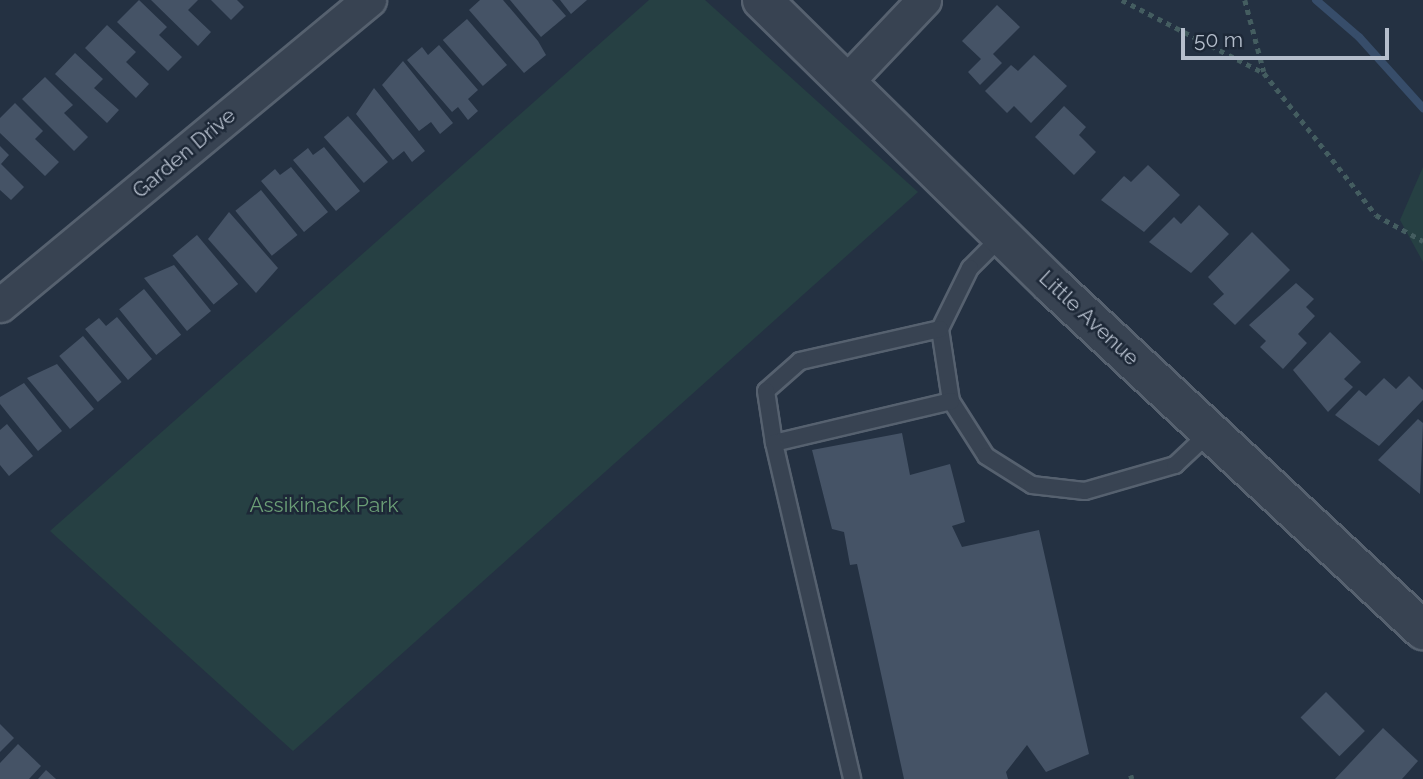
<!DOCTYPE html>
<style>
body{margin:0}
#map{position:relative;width:1423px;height:779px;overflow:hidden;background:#243142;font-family:Raleway,sans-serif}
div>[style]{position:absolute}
.green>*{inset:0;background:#264043}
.stream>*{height:8px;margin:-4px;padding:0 4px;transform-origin:4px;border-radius:4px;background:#374d6a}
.building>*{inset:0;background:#455366;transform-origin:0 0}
.path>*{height:4.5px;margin-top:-2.25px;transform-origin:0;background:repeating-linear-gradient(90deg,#445d60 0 5px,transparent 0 10px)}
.roads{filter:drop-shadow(2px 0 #56616f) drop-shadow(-2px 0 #56616f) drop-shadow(0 2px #56616f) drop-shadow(0 -2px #56616f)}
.service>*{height:16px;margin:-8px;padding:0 8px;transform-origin:8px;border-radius:8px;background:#384352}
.minor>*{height:33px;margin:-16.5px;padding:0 16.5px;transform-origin:16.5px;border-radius:16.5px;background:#384352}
.tertiary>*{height:38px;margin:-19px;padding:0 19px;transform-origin:19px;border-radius:19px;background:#384352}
span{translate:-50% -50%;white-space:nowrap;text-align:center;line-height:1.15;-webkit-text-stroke:5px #1d2837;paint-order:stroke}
.street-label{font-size:21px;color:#b5becc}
.park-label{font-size:21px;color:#6b9e76}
.scale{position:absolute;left:1181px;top:28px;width:208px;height:32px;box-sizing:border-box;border:4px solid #b5becc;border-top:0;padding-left:9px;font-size:21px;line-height:24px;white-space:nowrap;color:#b5becc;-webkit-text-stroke:5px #1d2837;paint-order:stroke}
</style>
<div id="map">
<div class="green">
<i style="clip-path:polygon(649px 0,705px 0,918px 192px,293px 751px,50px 531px)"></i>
<i style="clip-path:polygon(1423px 167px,1423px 262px,1400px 220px)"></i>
</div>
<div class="stream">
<i style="left:1316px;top:0;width:57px;rotate:40.7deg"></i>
<i style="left:1359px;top:37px;width:96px;rotate:48deg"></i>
</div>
<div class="building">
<i style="clip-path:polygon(139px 0,167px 27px,159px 35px,182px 57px,168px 71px,117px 22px)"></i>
<i style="clip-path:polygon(151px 0,198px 0,188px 10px,211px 32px,198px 46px)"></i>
<i style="clip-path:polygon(211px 0,237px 0,244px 7px,231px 20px)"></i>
<i style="clip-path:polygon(480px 0,503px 0,538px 41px,546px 55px,524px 73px,469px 10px)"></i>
<i style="clip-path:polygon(510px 0,552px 0,566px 16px,541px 37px)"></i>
<i style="clip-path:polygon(560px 0,587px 0,571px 14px)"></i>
<i style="clip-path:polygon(997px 5px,1020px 27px,993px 54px,1002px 63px,980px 85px,968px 72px,981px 59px,962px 41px)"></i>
<i style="left:467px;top:19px;width:61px;height:32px;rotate:49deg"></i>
<i style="clip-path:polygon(107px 25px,136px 52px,126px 62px,149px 84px,136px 98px,85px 48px)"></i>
<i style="clip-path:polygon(439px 45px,478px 90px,468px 99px,478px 111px,468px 120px,458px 107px,452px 112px,407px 60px,422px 47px,428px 55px)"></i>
<i style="clip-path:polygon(75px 53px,103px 79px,94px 88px,119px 110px,107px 123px,55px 74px)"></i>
<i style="clip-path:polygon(1034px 55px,1067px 86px,1031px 123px,1014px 106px,1007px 113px,985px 91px,1011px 65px,1018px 71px)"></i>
<i style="clip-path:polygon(403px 61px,453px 123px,440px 134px,431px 122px,419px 131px,382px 85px)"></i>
<i style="clip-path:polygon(45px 77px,73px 105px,64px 113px,88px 137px,74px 151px,22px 99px)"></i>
<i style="clip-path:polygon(374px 88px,425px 151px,412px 162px,404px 151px,393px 160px,356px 114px)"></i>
<i style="clip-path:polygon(15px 103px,43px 131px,35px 139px,59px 162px,45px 176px,0 133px,0 118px)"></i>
<i style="clip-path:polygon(1064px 106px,1086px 127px,1079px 135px,1096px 152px,1074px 175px,1035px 137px)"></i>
<i style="left:348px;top:116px;width:61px;height:32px;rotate:49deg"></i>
<i style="clip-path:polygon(0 146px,9px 155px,1px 164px,24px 187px,11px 200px,0 190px)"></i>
<i style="clip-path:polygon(324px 147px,360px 191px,336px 211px,293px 160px,308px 148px,313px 155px)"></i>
<i style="clip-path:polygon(1148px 165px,1180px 195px,1144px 232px,1101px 200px,1124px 176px,1131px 182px)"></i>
<i style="clip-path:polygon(291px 167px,328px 212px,304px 232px,261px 181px,275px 169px,280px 175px)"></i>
<i style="left:261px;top:190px;width:58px;height:33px;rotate:51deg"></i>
<i style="clip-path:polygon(1199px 205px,1229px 234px,1191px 273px,1149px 242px,1174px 217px,1181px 224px)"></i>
<i style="clip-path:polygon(229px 212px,278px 268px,256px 293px,208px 239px)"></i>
<i style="clip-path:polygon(1252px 232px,1290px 270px,1235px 325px,1213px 304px,1224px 294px,1208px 277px)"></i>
<i style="left:197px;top:235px;width:64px;height:32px;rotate:50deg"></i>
<i style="clip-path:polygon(174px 265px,211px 311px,187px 331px,144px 278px)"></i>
<i style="clip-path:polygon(1296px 283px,1314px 299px,1306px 307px,1315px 316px,1298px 334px,1307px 343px,1283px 369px,1260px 347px,1266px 341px,1249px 325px)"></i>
<i style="left:144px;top:289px;width:59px;height:32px;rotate:51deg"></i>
<i style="clip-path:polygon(117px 317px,152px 359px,128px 380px,85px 329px,99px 318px,106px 326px)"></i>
<i style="clip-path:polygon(1330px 332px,1361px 362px,1344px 379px,1353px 387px,1328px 412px,1293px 370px)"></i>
<i style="left:83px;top:336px;width:60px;height:31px;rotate:50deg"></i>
<i style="clip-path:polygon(57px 364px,94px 409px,70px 429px,27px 378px)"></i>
<i style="clip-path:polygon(1409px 376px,1423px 390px,1423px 400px,1379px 446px,1335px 415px,1359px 390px,1366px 396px,1384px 378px,1396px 389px)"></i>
<i style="clip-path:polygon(24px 383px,62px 431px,38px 451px,0 404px,0 397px)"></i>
<i style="clip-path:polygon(1418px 419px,1423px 423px,1420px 494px,1378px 460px)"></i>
<i style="clip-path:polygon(7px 424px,33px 456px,9px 476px,0 465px,0 430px)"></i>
<i style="clip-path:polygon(902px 433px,910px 475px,950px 464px,965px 522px,952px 526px,962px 547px,1039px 530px,1089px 754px,1046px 772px,1027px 745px,1006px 772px,1008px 779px,904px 779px,857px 564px,850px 565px,844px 532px,832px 529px,812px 450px)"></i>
<i style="left:1326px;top:692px;width:55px;height:36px;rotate:45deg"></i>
<i style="clip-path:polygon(0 724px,14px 738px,0 752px)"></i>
<i style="clip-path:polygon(1383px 728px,1418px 761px,1402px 779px,1335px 779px)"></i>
<i style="clip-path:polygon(18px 744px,41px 766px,29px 779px,0 779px,0 763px)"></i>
<i style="clip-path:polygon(46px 770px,56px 779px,38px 779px)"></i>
</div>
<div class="path">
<i style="left:1122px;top:0;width:160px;rotate:27.2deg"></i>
<i style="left:1264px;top:73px;width:181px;rotate:51.7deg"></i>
<i style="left:1376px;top:215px;width:54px;rotate:29deg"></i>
<i style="left:1245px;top:0;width:74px;rotate:75.2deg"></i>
<i style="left:1131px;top:775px;width:4px;rotate:76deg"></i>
</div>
<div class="roads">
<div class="service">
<i style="left:1002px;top:236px;width:45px;rotate:135deg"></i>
<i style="left:970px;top:268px;width:68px;rotate:116.2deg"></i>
<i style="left:940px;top:329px;width:73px;rotate:81.3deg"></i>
<i style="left:951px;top:401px;width:65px;rotate:57.5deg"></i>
<i style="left:986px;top:456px;width:54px;rotate:32.2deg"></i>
<i style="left:1032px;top:485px;width:53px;rotate:6.5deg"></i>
<i style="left:1085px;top:491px;width:94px;rotate:-16.1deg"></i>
<i style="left:1175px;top:465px;width:48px;rotate:-43.3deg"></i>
<i style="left:940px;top:329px;width:144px;rotate:167.1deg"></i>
<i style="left:800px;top:361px;width:45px;rotate:138.6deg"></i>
<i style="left:766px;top:391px;width:53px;rotate:81.3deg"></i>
<i style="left:774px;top:443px;width:182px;rotate:-13.3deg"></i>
<i style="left:774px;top:443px;width:345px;rotate:76.9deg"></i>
</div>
<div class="minor">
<i style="left:847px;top:81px;width:112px;rotate:-46.5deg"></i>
<i style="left:0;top:305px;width:479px;rotate:-39.6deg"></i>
</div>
<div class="tertiary">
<i style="left:762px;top:0;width:407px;rotate:44.5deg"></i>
<i style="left:1052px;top:285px;width:507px;rotate:42.92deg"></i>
</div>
</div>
<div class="street-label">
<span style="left:184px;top:153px;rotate:-40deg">Garden Drive</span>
<span style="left:1089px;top:318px;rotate:43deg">Little Avenue</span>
</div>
<div class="park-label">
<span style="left:324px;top:505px">Assikinack Park</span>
</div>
<div class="scale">50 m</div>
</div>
